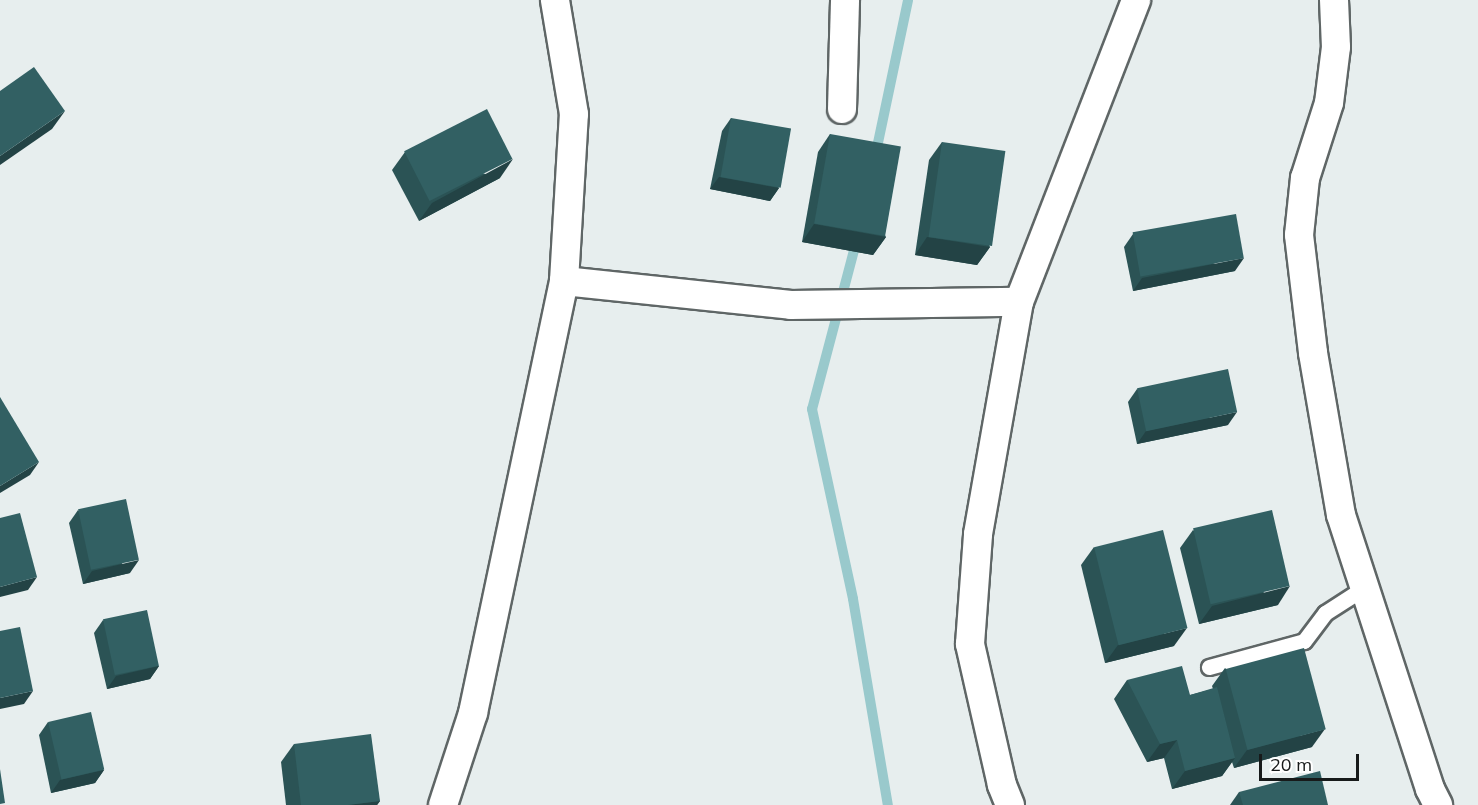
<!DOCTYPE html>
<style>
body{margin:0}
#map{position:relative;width:1478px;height:805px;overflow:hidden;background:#e7eeee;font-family:Mulish,sans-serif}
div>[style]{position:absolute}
.stream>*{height:10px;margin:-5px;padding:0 5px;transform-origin:5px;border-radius:5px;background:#99c9cc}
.roads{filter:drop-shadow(2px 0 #5f6666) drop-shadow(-2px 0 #5f6666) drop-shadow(0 2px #5f6666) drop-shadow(0 -2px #5f6666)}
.service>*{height:15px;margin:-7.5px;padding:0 7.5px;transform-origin:7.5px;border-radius:7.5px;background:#fff}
.minor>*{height:28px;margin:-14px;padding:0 14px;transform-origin:14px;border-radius:14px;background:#fff}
.wall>*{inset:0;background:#2b5355}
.shaded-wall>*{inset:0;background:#234345}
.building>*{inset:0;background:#326063;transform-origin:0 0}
span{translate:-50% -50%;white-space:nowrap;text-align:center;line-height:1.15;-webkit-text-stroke:6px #fff;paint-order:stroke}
.scale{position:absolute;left:1259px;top:754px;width:100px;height:27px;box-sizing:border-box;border:3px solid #171a1a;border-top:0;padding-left:8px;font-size:18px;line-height:21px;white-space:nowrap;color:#171a1a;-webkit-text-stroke:4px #fff;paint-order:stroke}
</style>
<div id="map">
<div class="stream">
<i style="left:875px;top:157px;width:160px;rotate:-78.1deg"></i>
<i style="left:857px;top:239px;width:176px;rotate:104.8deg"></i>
<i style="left:812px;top:409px;width:194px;rotate:77.8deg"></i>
<i style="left:853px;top:599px;width:209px;rotate:80.4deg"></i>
</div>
<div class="roads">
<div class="service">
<i style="left:1209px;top:667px;width:98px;rotate:-15.3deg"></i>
<i style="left:1304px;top:641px;width:35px;rotate:-53deg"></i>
<i style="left:1325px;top:613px;width:46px;rotate:-32.7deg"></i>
</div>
<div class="minor">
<i style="left:1334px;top:0;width:47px;rotate:87.6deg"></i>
<i style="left:1336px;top:47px;width:56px;rotate:97.1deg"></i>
<i style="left:1329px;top:103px;width:79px;rotate:107.7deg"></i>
<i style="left:1305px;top:178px;width:57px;rotate:96deg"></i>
<i style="left:1299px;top:235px;width:119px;rotate:83.2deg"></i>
<i style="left:1313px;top:353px;width:164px;rotate:80.2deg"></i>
<i style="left:1341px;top:515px;width:288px;rotate:72deg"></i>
<i style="left:1430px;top:789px;width:18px;rotate:63deg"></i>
<i style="left:842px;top:109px;width:109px;rotate:-88.4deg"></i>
<i style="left:564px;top:281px;width:228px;rotate:6deg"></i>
<i style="left:791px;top:305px;width:228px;rotate:-0.8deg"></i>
<i style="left:443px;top:805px;width:97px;rotate:-71.9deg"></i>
<i style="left:473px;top:713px;width:441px;rotate:-78.1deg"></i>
<i style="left:564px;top:281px;width:167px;rotate:-86.6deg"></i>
<i style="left:574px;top:114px;width:116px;rotate:-99.5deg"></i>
<i style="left:1010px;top:805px;width:22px;rotate:-112deg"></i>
<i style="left:1002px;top:785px;width:145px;rotate:-102.8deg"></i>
<i style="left:970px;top:644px;width:110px;rotate:-85.8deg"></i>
<i style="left:978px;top:534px;width:236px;rotate:-80deg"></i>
<i style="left:1019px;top:302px;width:324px;rotate:-68.8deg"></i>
</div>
</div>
<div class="wall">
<i style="clip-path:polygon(731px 118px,779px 188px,770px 201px,710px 189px,722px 131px)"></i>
<i style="clip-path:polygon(830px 134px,886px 237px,873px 255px,802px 242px,818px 152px)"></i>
<i style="clip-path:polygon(942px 142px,990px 247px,977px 265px,915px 255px,929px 160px)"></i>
<i style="clip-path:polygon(405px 152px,500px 178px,419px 221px,392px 170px)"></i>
<i style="clip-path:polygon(1133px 234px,1235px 271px,1133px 291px,1124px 247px)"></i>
<i style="clip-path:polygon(1137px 389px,1228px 425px,1137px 444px,1128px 402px)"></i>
<i style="clip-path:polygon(78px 510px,130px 573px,83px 584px,69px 523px)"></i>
<i style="clip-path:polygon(1193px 530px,1278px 605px,1199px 624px,1180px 548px)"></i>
<i style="clip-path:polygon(1094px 547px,1174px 646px,1105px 663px,1081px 565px)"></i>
<i style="clip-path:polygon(103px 620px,159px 666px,150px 679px,107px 689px,94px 633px)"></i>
<i style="clip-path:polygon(1225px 668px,1312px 747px,1234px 768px,1232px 762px,1222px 776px,1172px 789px,1164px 758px,1147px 762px,1114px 699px,1127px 680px,1190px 695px,1213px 689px,1212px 686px)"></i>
<i style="clip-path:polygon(48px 722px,104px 770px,95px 783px,51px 793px,39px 735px)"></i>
<i style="clip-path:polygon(294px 744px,380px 801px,377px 805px,286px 805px,281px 762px)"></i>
<i style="clip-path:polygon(1239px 792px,1328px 805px,1230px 805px)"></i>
</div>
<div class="shaded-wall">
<i style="clip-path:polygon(65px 111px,52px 129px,0 165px,0 156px)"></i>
<i style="clip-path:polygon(513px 159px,500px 178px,419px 221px,432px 203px)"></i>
<i style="clip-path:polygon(719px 177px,779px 188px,770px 201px,710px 189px)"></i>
<i style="clip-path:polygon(814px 224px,886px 237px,873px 255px,802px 242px)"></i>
<i style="clip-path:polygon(927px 237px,990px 247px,977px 265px,915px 255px)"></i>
<i style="clip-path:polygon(1244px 258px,1235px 271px,1133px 291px,1142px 278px)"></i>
<i style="clip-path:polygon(1237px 412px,1228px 425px,1137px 444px,1146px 431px)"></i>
<i style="clip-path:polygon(39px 462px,30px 475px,0 493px,0 486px)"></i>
<i style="clip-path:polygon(139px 560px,130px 573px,83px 584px,92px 571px)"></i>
<i style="clip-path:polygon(37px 577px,28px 590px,0 597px,0 587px)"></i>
<i style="clip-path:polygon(1290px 586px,1278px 605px,1199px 624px,1212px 606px)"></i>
<i style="clip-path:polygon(1187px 628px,1174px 646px,1105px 663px,1118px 645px)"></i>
<i style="clip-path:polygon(159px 666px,150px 679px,107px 689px,116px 676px)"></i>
<i style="clip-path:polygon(33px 691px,24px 704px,0 709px,0 698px)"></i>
<i style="clip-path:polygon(1325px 729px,1312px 747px,1234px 768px,1247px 750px)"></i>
<i style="clip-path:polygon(1177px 740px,1164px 758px,1147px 762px,1160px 744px)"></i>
<i style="clip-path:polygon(1235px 758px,1222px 776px,1172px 789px,1185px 771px)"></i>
<i style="clip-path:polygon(104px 770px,95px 783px,51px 793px,60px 780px)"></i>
<i style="clip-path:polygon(380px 801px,377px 805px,348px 805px)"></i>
</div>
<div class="building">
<i style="clip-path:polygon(34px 67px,65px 111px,0 156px,0 91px)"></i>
<i style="left:487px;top:109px;width:56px;height:93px;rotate:63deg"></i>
<i style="left:731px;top:118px;width:61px;height:60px;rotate:10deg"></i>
<i style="left:830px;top:134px;width:72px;height:91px;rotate:10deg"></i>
<i style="left:942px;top:142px;width:64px;height:96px;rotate:8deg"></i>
<i style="left:1236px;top:214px;width:45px;height:105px;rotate:80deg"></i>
<i style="left:1228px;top:369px;width:44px;height:93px;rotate:78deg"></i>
<i style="clip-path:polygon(0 397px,39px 462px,0 486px)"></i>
<i style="left:126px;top:499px;width:62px;height:49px;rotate:78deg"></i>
<i style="left:1272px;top:510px;width:78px;height:81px;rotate:77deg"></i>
<i style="clip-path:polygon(20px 513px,37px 577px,0 587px,0 518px)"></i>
<i style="left:1163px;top:530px;width:101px;height:71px;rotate:76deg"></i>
<i style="left:147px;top:610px;width:57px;height:45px;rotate:78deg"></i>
<i style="clip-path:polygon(20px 627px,33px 691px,0 698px,0 631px)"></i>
<i style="left:1304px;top:648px;width:84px;height:81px;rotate:75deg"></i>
<i style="clip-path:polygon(1182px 666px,1190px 695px,1217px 687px,1235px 758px,1185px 771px,1177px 740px,1160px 744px,1127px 680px)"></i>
<i style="left:91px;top:712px;width:59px;height:44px;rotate:77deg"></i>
<i style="clip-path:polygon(371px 734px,380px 801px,348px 805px,301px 805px,294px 744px)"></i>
<i style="clip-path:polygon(0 769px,5px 803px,0 804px)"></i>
<i style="clip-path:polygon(1320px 771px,1328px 805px,1243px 805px,1239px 792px)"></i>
</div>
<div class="scale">20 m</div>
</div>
